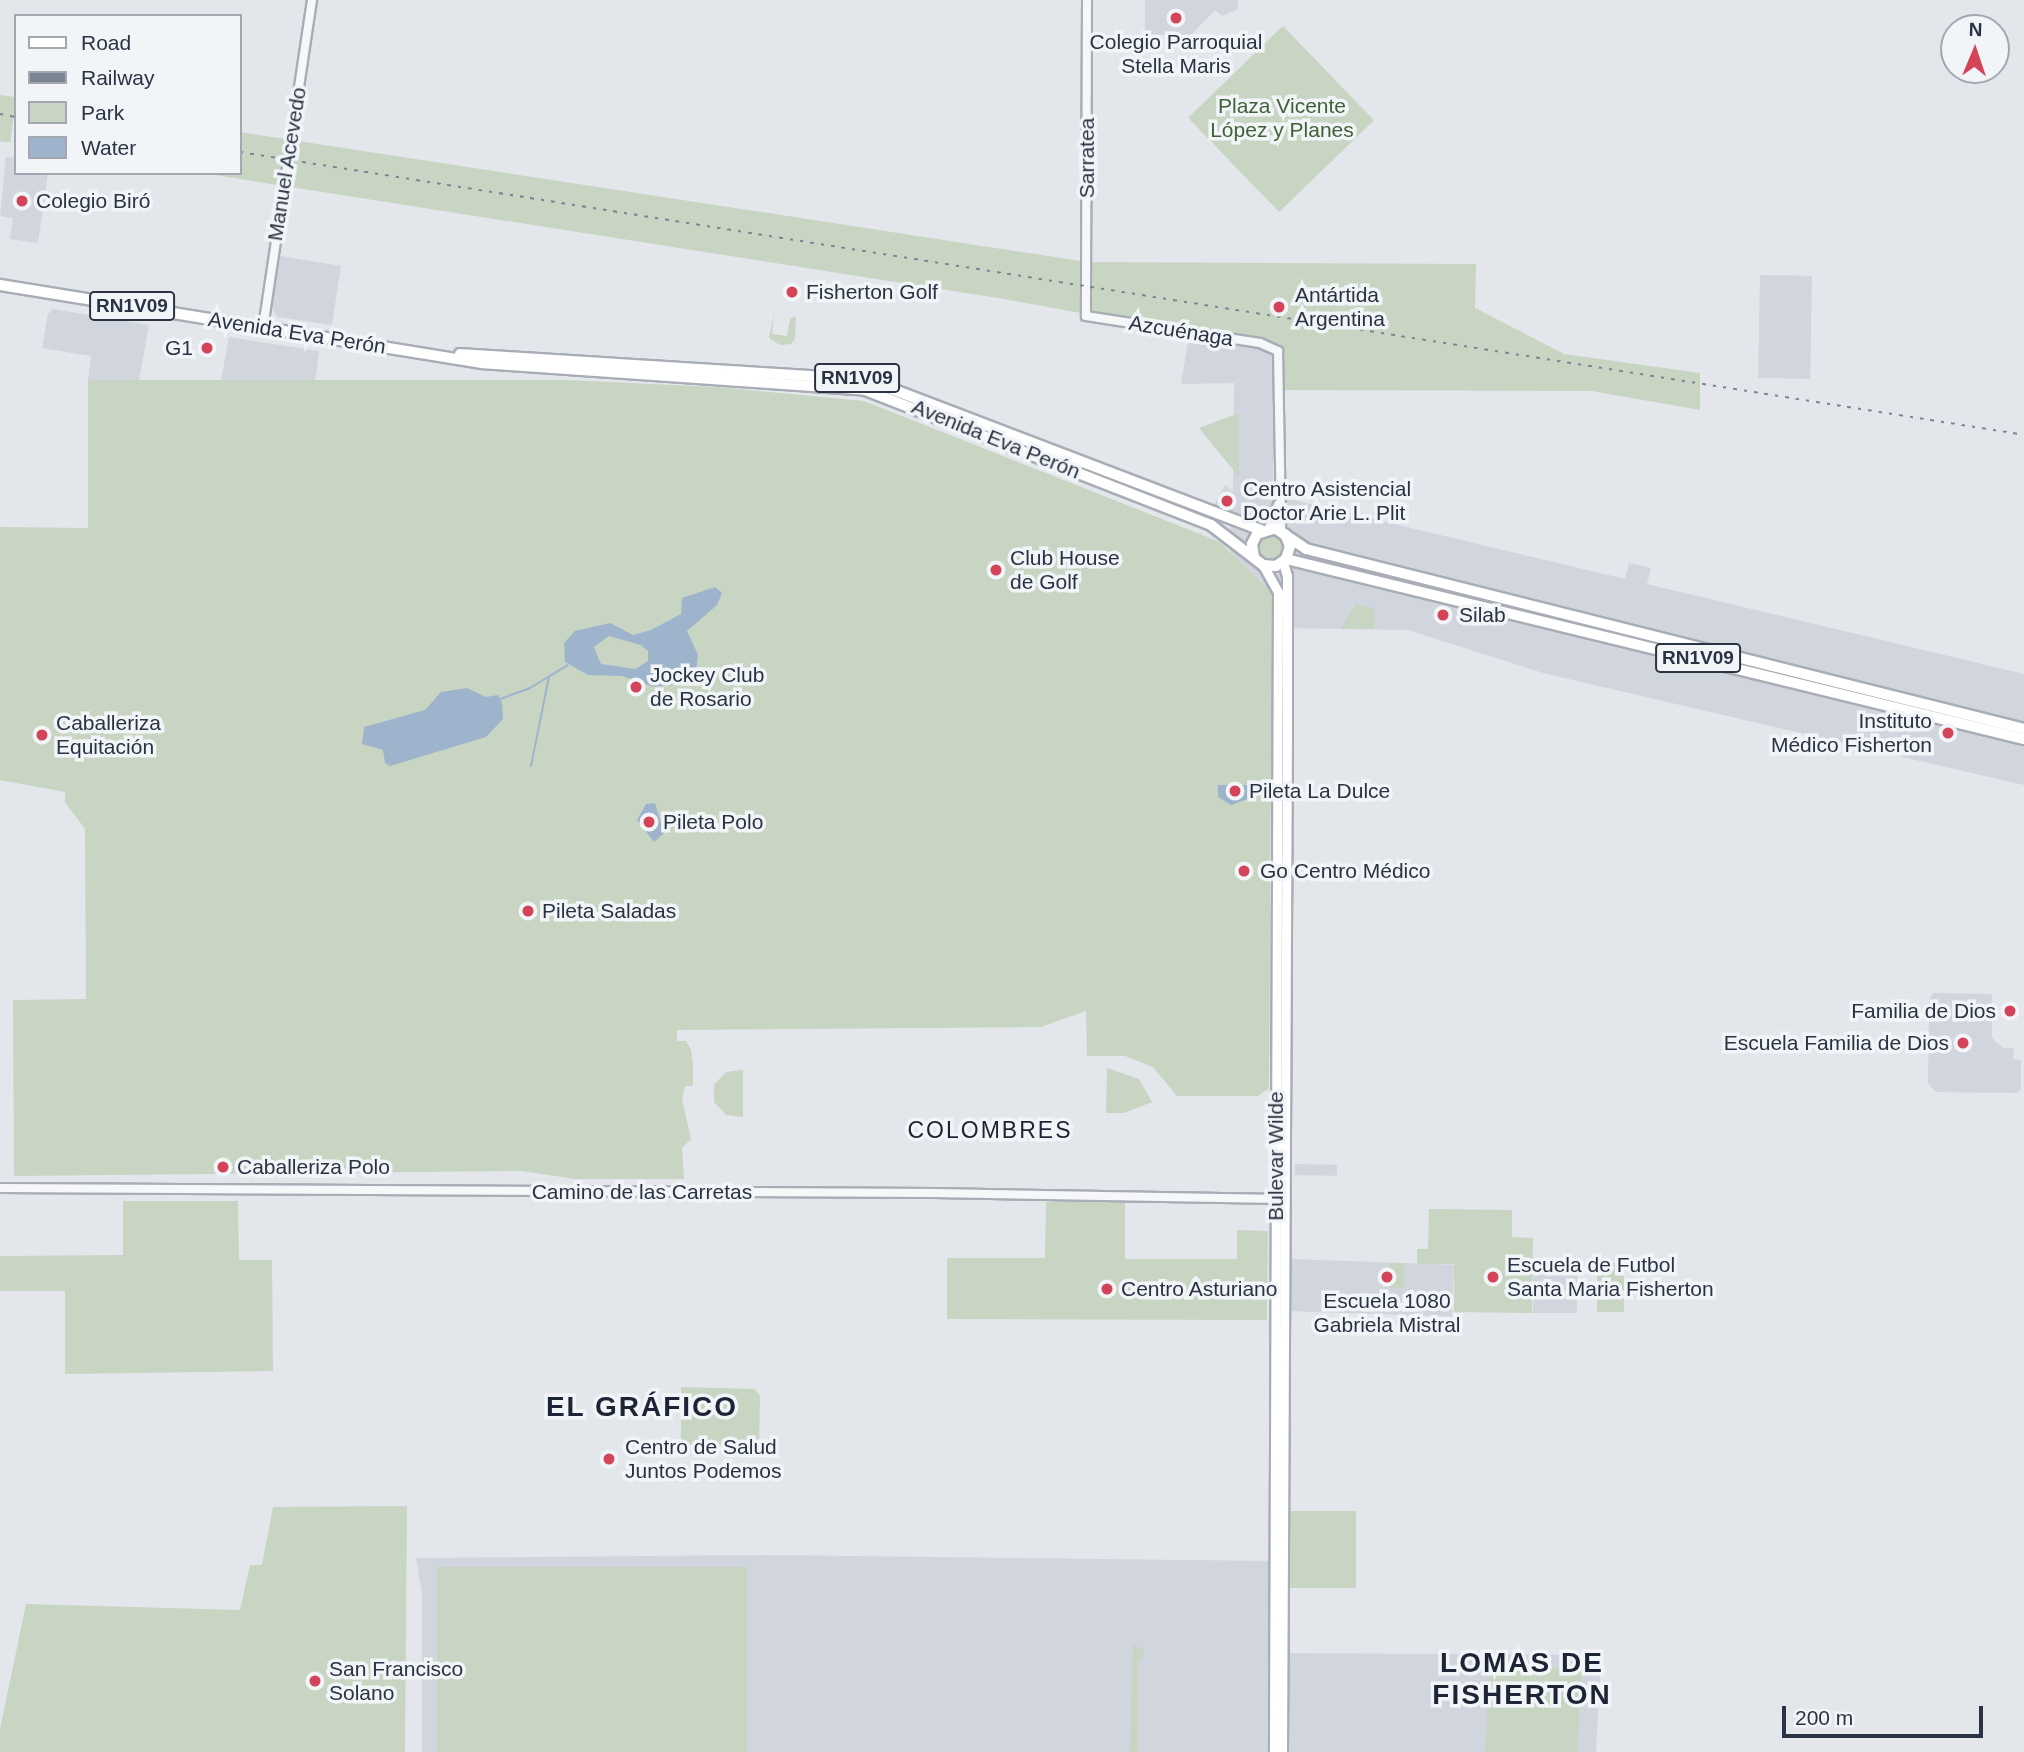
<!DOCTYPE html>
<meta charset="utf-8">
<style>
body{margin:0}
#map{position:relative;width:2024px;height:1752px;overflow:hidden;background:#e3e6eb;font-family:Helvetica,sans-serif}
div>[style]{position:absolute}
.built>*{inset:0;background:#d1d5dd;transform-origin:0 0}
.green>*{inset:0;background:#c8d5c3;transform-origin:0 0}
.water>*{inset:0;background:#9db4cc}
.stream>*{height:2px;margin:-1px;padding:0 1px;transform-origin:1px;border-radius:1px;background:#9db4cc}
.roads{filter:drop-shadow(2px 0 #a8adb6) drop-shadow(-2px 0 #a8adb6) drop-shadow(0 2px #a8adb6) drop-shadow(0 -2px #a8adb6)}
.tertiary>*{height:8px;margin:-4px;padding:0 4px;transform-origin:4px;border-radius:4px;background:#f6f7f9}
.secondary>*{height:9px;margin:-4.5px;padding:0 4.5px;transform-origin:4.5px;border-radius:4.5px;background:#fff}
.primary>*{height:10px;margin:-5px;padding:0 5px;transform-origin:5px;border-radius:5px;background:#fff}
.rail>*{height:2px;margin-top:-1px;transform-origin:0;background:repeating-linear-gradient(90deg,#7b8596 0 3.5px,transparent 0 10.5px)}
.dots>*{width:19px;height:19px;translate:-50% -50%;box-sizing:border-box;border:4px solid #f2f5f8;border-radius:50%}
span{translate:-50% -50%;white-space:nowrap;text-align:center;line-height:1.15;-webkit-text-stroke:7px #f2f5f8;paint-order:stroke}
.shield-label span{padding:2px 5px;background:#f2f5f8;border:2px solid;border-radius:5px;-webkit-text-stroke-width:0}
.shield-label{font-size:19px;color:#2a3344;font-weight:700}
.poi-label{font-size:21px;color:#2a3344}
.left{translate:0 -50%;text-align:left}
.right{translate:-100% -50%;text-align:right}
.park-label{font-size:21px;color:#3e6136}
.street-label{font-size:21px;color:#2a3344}
.neighbourhood-label{font-size:23px;color:#1c2435;letter-spacing:2px}
.district-label{font-size:28px;color:#1c2435;font-weight:700;letter-spacing:2px}
.legend{position:absolute;left:14px;top:14px;width:228px;height:161px;box-sizing:border-box;background:#f2f5f8;border:2px solid #a2a7b0;margin:0;padding:9px 12px;list-style:none;font-size:21px;color:#2a3344}
.legend li{display:flex;align-items:center;gap:14px;height:35px}
.legend b{width:35px;border:2px solid #a2a7b0}
.north{position:absolute;left:1940px;top:14px;width:70px;height:70px;box-sizing:border-box;background:#f2f5f8;border:2px solid #a2a7b0;border-radius:50%;rotate:2deg;font-size:19px;font-weight:700;line-height:28px;text-align:center;color:#2a3344}
.north::after{content:'';display:block;margin:auto;width:24px;height:32px;background:#d44459;clip-path:polygon(50% 0,100% 100%,50% 72%,0 100%)}
.scale{position:absolute;left:1782px;top:1706px;width:201px;height:32px;box-sizing:border-box;border:4px solid #2a3344;border-top:0;padding-left:9px;font-size:21px;line-height:24px;white-space:nowrap;color:#2a3344;-webkit-text-stroke:5px #f2f5f8;paint-order:stroke}
</style>
<div id="map">
<div class="built">
<i style="clip-path:polygon(1145px 0,1238px 0,1238px 9px,1222px 16px,1215px 10px,1190px 36px,1169px 40px,1168px 35px,1145px 35px)"></i>
<i style="clip-path:polygon(6px 157px,16px 158px,16px 173px,48px 173px,38px 243px,10px 239px,13px 218px,0 216px)"></i>
<i style="clip-path:polygon(280px 256px,341px 266px,332px 325px,277px 317px,272px 308px)"></i>
<i style="left:1760px;top:275px;width:52px;height:103px;rotate:1deg"></i>
<i style="clip-path:polygon(53px 309px,149px 325px,139px 380px,88px 380px,91px 356px,42px 348px,48px 314px)"></i>
<i style="clip-path:polygon(1189px 336px,1266px 348px,1274px 359px,1273px 495px,1625px 579px,1629px 563px,1651px 568px,1647px 584px,2024px 674px,2024px 785px,1881px 752px,1859px 754px,1860px 747px,1543px 673px,1408px 630px,1287px 628px,1229px 549px,1231px 511px,1214px 505px,1225px 485px,1233px 492px,1234px 383px,1181px 384px)"></i>
<i style="clip-path:polygon(229px 337px,319px 351px,315px 381px,221px 381px)"></i>
<i style="clip-path:polygon(1933px 993px,1992px 994px,1992px 1038px,2003px 1048px,2014px 1048px,2013px 1059px,2021px 1060px,2021px 1090px,2016px 1093px,1936px 1092px,1928px 1083px,1929px 1000px)"></i>
<i style="left:1295px;top:1164px;width:42px;height:11px;rotate:1deg"></i>
<i style="left:1289px;top:1259px;width:165px;height:52px;rotate:2deg"></i>
<i style="left:1533px;top:1259px;width:44px;height:54px"></i>
<i style="clip-path:polygon(765px 1555px,1275px 1561px,1275px 1653px,1601px 1655px,1596px 1752px,422px 1752px,422px 1594px,416px 1558px)"></i>
</div>
<div class="green">
<i style="left:1283px;top:26px;width:131px;height:132px;rotate:46deg"></i>
<i style="left:0;top:95px;width:16px;height:46px;rotate:7deg"></i>
<i style="clip-path:polygon(240px 132px,1087px 262px,1476px 264px,1475px 308px,1564px 354px,1700px 373px,1700px 410px,1592px 391px,1281px 390px,1275px 348px,1004px 299px,202px 173px,240px 173px)"></i>
<i style="clip-path:polygon(774px 313px,772px 334px,787px 336px,790px 319px,796px 316px,795px 339px,791px 344px,780px 345px,769px 338px)"></i>
<i style="clip-path:polygon(88px 380px,566px 380px,717px 387px,864px 401px,1220px 542px,1272px 593px,1269px 1088px,1258px 1096px,1177px 1096px,1153px 1067px,1125px 1056px,1087px 1056px,1086px 1011px,1041px 1027px,677px 1030px,677px 1041px,686px 1041px,691px 1050px,693px 1066px,693px 1086px,685px 1086px,682px 1099px,691px 1139px,682px 1148px,684px 1179px,575px 1179px,522px 1171px,14px 1176px,13px 1000px,86px 999px,85px 829px,65px 802px,65px 792px,0 780px,0 527px,88px 528px)"></i>
<i style="clip-path:polygon(1239px 413px,1239px 477px,1199px 428px)"></i>
<i style="clip-path:polygon(1265px 529px,1288px 540px,1283px 562px,1259px 563px,1253px 539px)"></i>
<i style="clip-path:polygon(1356px 604px,1374px 609px,1374px 629px,1341px 629px)"></i>
<i style="clip-path:polygon(1107px 1068px,1139px 1079px,1152px 1102px,1124px 1113px,1106px 1113px)"></i>
<i style="clip-path:polygon(743px 1070px,743px 1117px,726px 1115px,714px 1102px,714px 1085px,726px 1072px)"></i>
<i style="clip-path:polygon(123px 1201px,238px 1201px,239px 1260px,272px 1260px,273px 1371px,65px 1374px,65px 1291px,0 1291px,0 1256px,123px 1255px)"></i>
<i style="clip-path:polygon(1046px 1202px,1125px 1202px,1125px 1259px,1237px 1259px,1237px 1230px,1268px 1231px,1267px 1320px,947px 1319px,947px 1258px,1045px 1258px)"></i>
<i style="clip-path:polygon(1429px 1209px,1512px 1210px,1512px 1237px,1533px 1238px,1532px 1313px,1454px 1312px,1454px 1264px,1417px 1264px,1417px 1249px,1428px 1249px)"></i>
<i style="left:1389px;top:1263px;width:15px;height:25px"></i>
<i style="left:1597px;top:1263px;width:27px;height:49px"></i>
<i style="clip-path:polygon(681px 1387px,755px 1389px,760px 1396px,759px 1445px,681px 1445px)"></i>
<i style="clip-path:polygon(407px 1506px,405px 1752px,0 1752px,0 1729px,26px 1604px,240px 1610px,250px 1565px,262px 1565px,273px 1507px)"></i>
<i style="left:1356px;top:1511px;width:77px;height:69px;rotate:90deg"></i>
<i style="left:437px;top:1567px;width:310px;height:185px"></i>
<i style="clip-path:polygon(1133px 1645px,1143px 1649px,1144px 1656px,1138px 1660px,1138px 1752px,1130px 1752px)"></i>
<i style="clip-path:polygon(1490px 1667px,1578px 1669px,1582px 1673px,1577px 1752px,1485px 1752px)"></i>
</div>
<div class="water">
<i style="clip-path:polygon(evenodd,715px 587px,722px 593px,717px 605px,687px 631px,698px 655px,695px 679px,688px 682px,654px 687px,622px 676px,588px 675px,565px 662px,564px 643px,575px 631px,610px 623px,633px 635px,651px 630px,681px 614px,682px 598px,715px 587px,609px 636px,641px 645px,648px 651px,648px 661px,635px 669px,601px 664px,594px 647px,609px 636px)"></i>
<i style="clip-path:polygon(467px 688px,486px 697px,498px 695px,502px 703px,503px 719px,486px 737px,390px 766px,385px 763px,383px 750px,362px 744px,364px 727px,425px 710px,441px 692px)"></i>
<i style="clip-path:polygon(1218px 785px,1251px 785px,1251px 798px,1231px 805px,1218px 797px)"></i>
<i style="clip-path:polygon(655px 803px,664px 833px,654px 842px,637px 820px,646px 804px)"></i>
</div>
<div class="stream">
<i style="left:500px;top:699px;width:32px;rotate:-20deg"></i>
<i style="left:530px;top:688px;width:44px;rotate:-31.2deg"></i>
<i style="left:531px;top:766px;width:91px;rotate:-78.6deg"></i>
</div>
<div class="roads">
<div class="tertiary">
<i style="left:1087px;top:0;width:316px;rotate:90.2deg"></i>
<i style="left:1086px;top:316px;width:176px;rotate:8.8deg"></i>
<i style="left:1260px;top:343px;width:20px;rotate:24deg"></i>
<i style="left:1278px;top:351px;width:180px;rotate:89deg"></i>
<i style="left:263px;top:328px;width:332px;rotate:-81.5deg"></i>
<i style="left:1269px;top:528px;width:25px;rotate:-69deg"></i>
<i style="left:0;top:1188px;width:934px;rotate:0.31deg"></i>
<i style="left:934px;top:1193px;width:347px;rotate:1deg"></i>
</div>
<div class="secondary">
<i style="left:1263px;top:565px;width:31px;rotate:61deg"></i>
<i style="left:1278px;top:592px;width:1160px;rotate:90.2deg"></i>
<i style="left:1282px;top:1752px;width:1011px;rotate:-89.72deg"></i>
<i style="left:1287px;top:741px;width:165px;rotate:-90deg"></i>
<i style="left:1287px;top:576px;width:15px;rotate:-106deg"></i>
</div>
<div class="primary">
<i style="left:0;top:285px;width:488px;rotate:9.2deg"></i>
<i style="left:482px;top:363px;width:384px;rotate:4deg"></i>
<i style="left:865px;top:390px;width:371px;rotate:21.3deg"></i>
<i style="left:1211px;top:525px;width:66px;rotate:37.6deg"></i>
<i style="left:1263px;top:565px;width:13px;rotate:4deg"></i>
<i style="left:1276px;top:566px;width:12px;rotate:-35deg"></i>
<i style="left:1286px;top:559px;width:14px;rotate:-73deg"></i>
<i style="left:1290px;top:546px;width:13px;rotate:-113deg"></i>
<i style="left:460px;top:354px;width:409px;rotate:3.6deg"></i>
<i style="left:868px;top:380px;width:421px;rotate:20.9deg"></i>
<i style="left:1254px;top:557px;width:13px;rotate:-99deg"></i>
<i style="left:1252px;top:544px;width:11px;rotate:-63deg"></i>
<i style="left:1257px;top:534px;width:19px;rotate:-18deg"></i>
<i style="left:1275px;top:528px;width:37px;rotate:34deg"></i>
<i style="left:1306px;top:549px;width:740px;rotate:14.07deg"></i>
<i style="left:1286px;top:559px;width:760px;rotate:13.71deg"></i>
</div>
</div>
<div class="rail">
<i style="left:0;top:114px;width:16px;rotate:11deg"></i>
<i style="left:240px;top:152px;width:1806px;rotate:9.01deg"></i>
</div>
<div class="dots">
<i style="left:1176px;top:18px;background:#d44459"></i>
<i style="left:22px;top:201px;background:#d44459"></i>
<i style="left:792px;top:292px;background:#d44459"></i>
<i style="left:1279px;top:307px;background:#d44459"></i>
<i style="left:207px;top:348px;background:#d44459"></i>
<i style="left:1227px;top:501px;background:#d44459"></i>
<i style="left:996px;top:570px;background:#d44459"></i>
<i style="left:1443px;top:615px;background:#d44459"></i>
<i style="left:636px;top:687px;background:#d44459"></i>
<i style="left:1948px;top:733px;background:#d44459"></i>
<i style="left:42px;top:735px;background:#d44459"></i>
<i style="left:1235px;top:791px;background:#d44459"></i>
<i style="left:649px;top:822px;background:#d44459"></i>
<i style="left:1244px;top:871px;background:#d44459"></i>
<i style="left:528px;top:911px;background:#d44459"></i>
<i style="left:2010px;top:1011px;background:#d44459"></i>
<i style="left:1963px;top:1043px;background:#d44459"></i>
<i style="left:223px;top:1167px;background:#d44459"></i>
<i style="left:1387px;top:1277px;background:#d44459"></i>
<i style="left:1493px;top:1277px;background:#d44459"></i>
<i style="left:1107px;top:1289px;background:#d44459"></i>
<i style="left:609px;top:1459px;background:#d44459"></i>
<i style="left:315px;top:1681px;background:#d44459"></i>
</div>
<div class="shield-label">
<span style="left:132px;top:306px">RN1V09</span>
<span style="left:857px;top:378px">RN1V09</span>
<span style="left:1698px;top:658px">RN1V09</span>
</div>
<div class="poi-label">
<span style="left:1176px;top:54px">Colegio Parroquial<br>Stella Maris</span>
<span class="left" style="left:36px;top:201px">Colegio Biró</span>
<span class="left" style="left:806px;top:292px">Fisherton Golf</span>
<span class="left" style="left:1295px;top:307px">Antártida<br>Argentina</span>
<span class="right" style="left:193px;top:348px">G1</span>
<span class="left" style="left:1243px;top:501px">Centro Asistencial<br>Doctor Arie L. Plit</span>
<span class="left" style="left:1010px;top:570px">Club House<br>de Golf</span>
<span class="left" style="left:1459px;top:615px">Silab</span>
<span class="left" style="left:650px;top:687px">Jockey Club<br>de Rosario</span>
<span class="right" style="left:1932px;top:733px">Instituto<br>Médico Fisherton</span>
<span class="left" style="left:56px;top:735px">Caballeriza<br>Equitación</span>
<span class="left" style="left:1249px;top:791px">Pileta La Dulce</span>
<span class="left" style="left:663px;top:822px">Pileta Polo</span>
<span class="left" style="left:1260px;top:871px">Go Centro Médico</span>
<span class="left" style="left:542px;top:911px">Pileta Saladas</span>
<span class="right" style="left:1996px;top:1011px">Familia de Dios</span>
<span class="right" style="left:1949px;top:1043px">Escuela Familia de Dios</span>
<span class="left" style="left:237px;top:1167px">Caballeriza Polo</span>
<span class="left" style="left:1507px;top:1277px">Escuela de Futbol<br>Santa Maria Fisherton</span>
<span class="left" style="left:1121px;top:1289px">Centro Asturiano</span>
<span style="left:1387px;top:1313px">Escuela 1080<br>Gabriela Mistral</span>
<span class="left" style="left:625px;top:1459px">Centro de Salud<br>Juntos Podemos</span>
<span class="left" style="left:329px;top:1681px">San Francisco<br>Solano</span>
</div>
<div class="park-label">
<span style="left:1282px;top:118px">Plaza Vicente<br>López y Planes</span>
</div>
<div class="street-label">
<span style="left:1087px;top:158px;rotate:-90deg">Sarratea</span>
<span style="left:287px;top:164px;rotate:-81deg">Manuel Acevedo</span>
<span style="left:1181px;top:331px;rotate:9deg">Azcuénaga</span>
<span style="left:297px;top:333px;rotate:9deg">Avenida Eva Perón</span>
<span style="left:996px;top:439px;rotate:22deg">Avenida Eva Perón</span>
<span style="left:1276px;top:1156px;rotate:-90deg">Bulevar Wilde</span>
<span style="left:642px;top:1192px">Camino de las Carretas</span>
</div>
<div class="neighbourhood-label">
<span style="left:990px;top:1130px">COLOMBRES</span>
</div>
<div class="district-label">
<span style="left:642px;top:1407px">EL GRÁFICO</span>
<span style="left:1522px;top:1679px">LOMAS DE<br>FISHERTON</span>
</div>
<ul class="legend">
<li><b style="height:9px;background:#fff"></b>Road</li>
<li><b style="height:9px;background:#7b8596"></b>Railway</li>
<li><b style="height:19px;background:#c8d5c3"></b>Park</li>
<li><b style="height:19px;background:#9db4cc"></b>Water</li>
</ul>
<div class="north">N</div>
<div class="scale">200 m</div>
</div>
